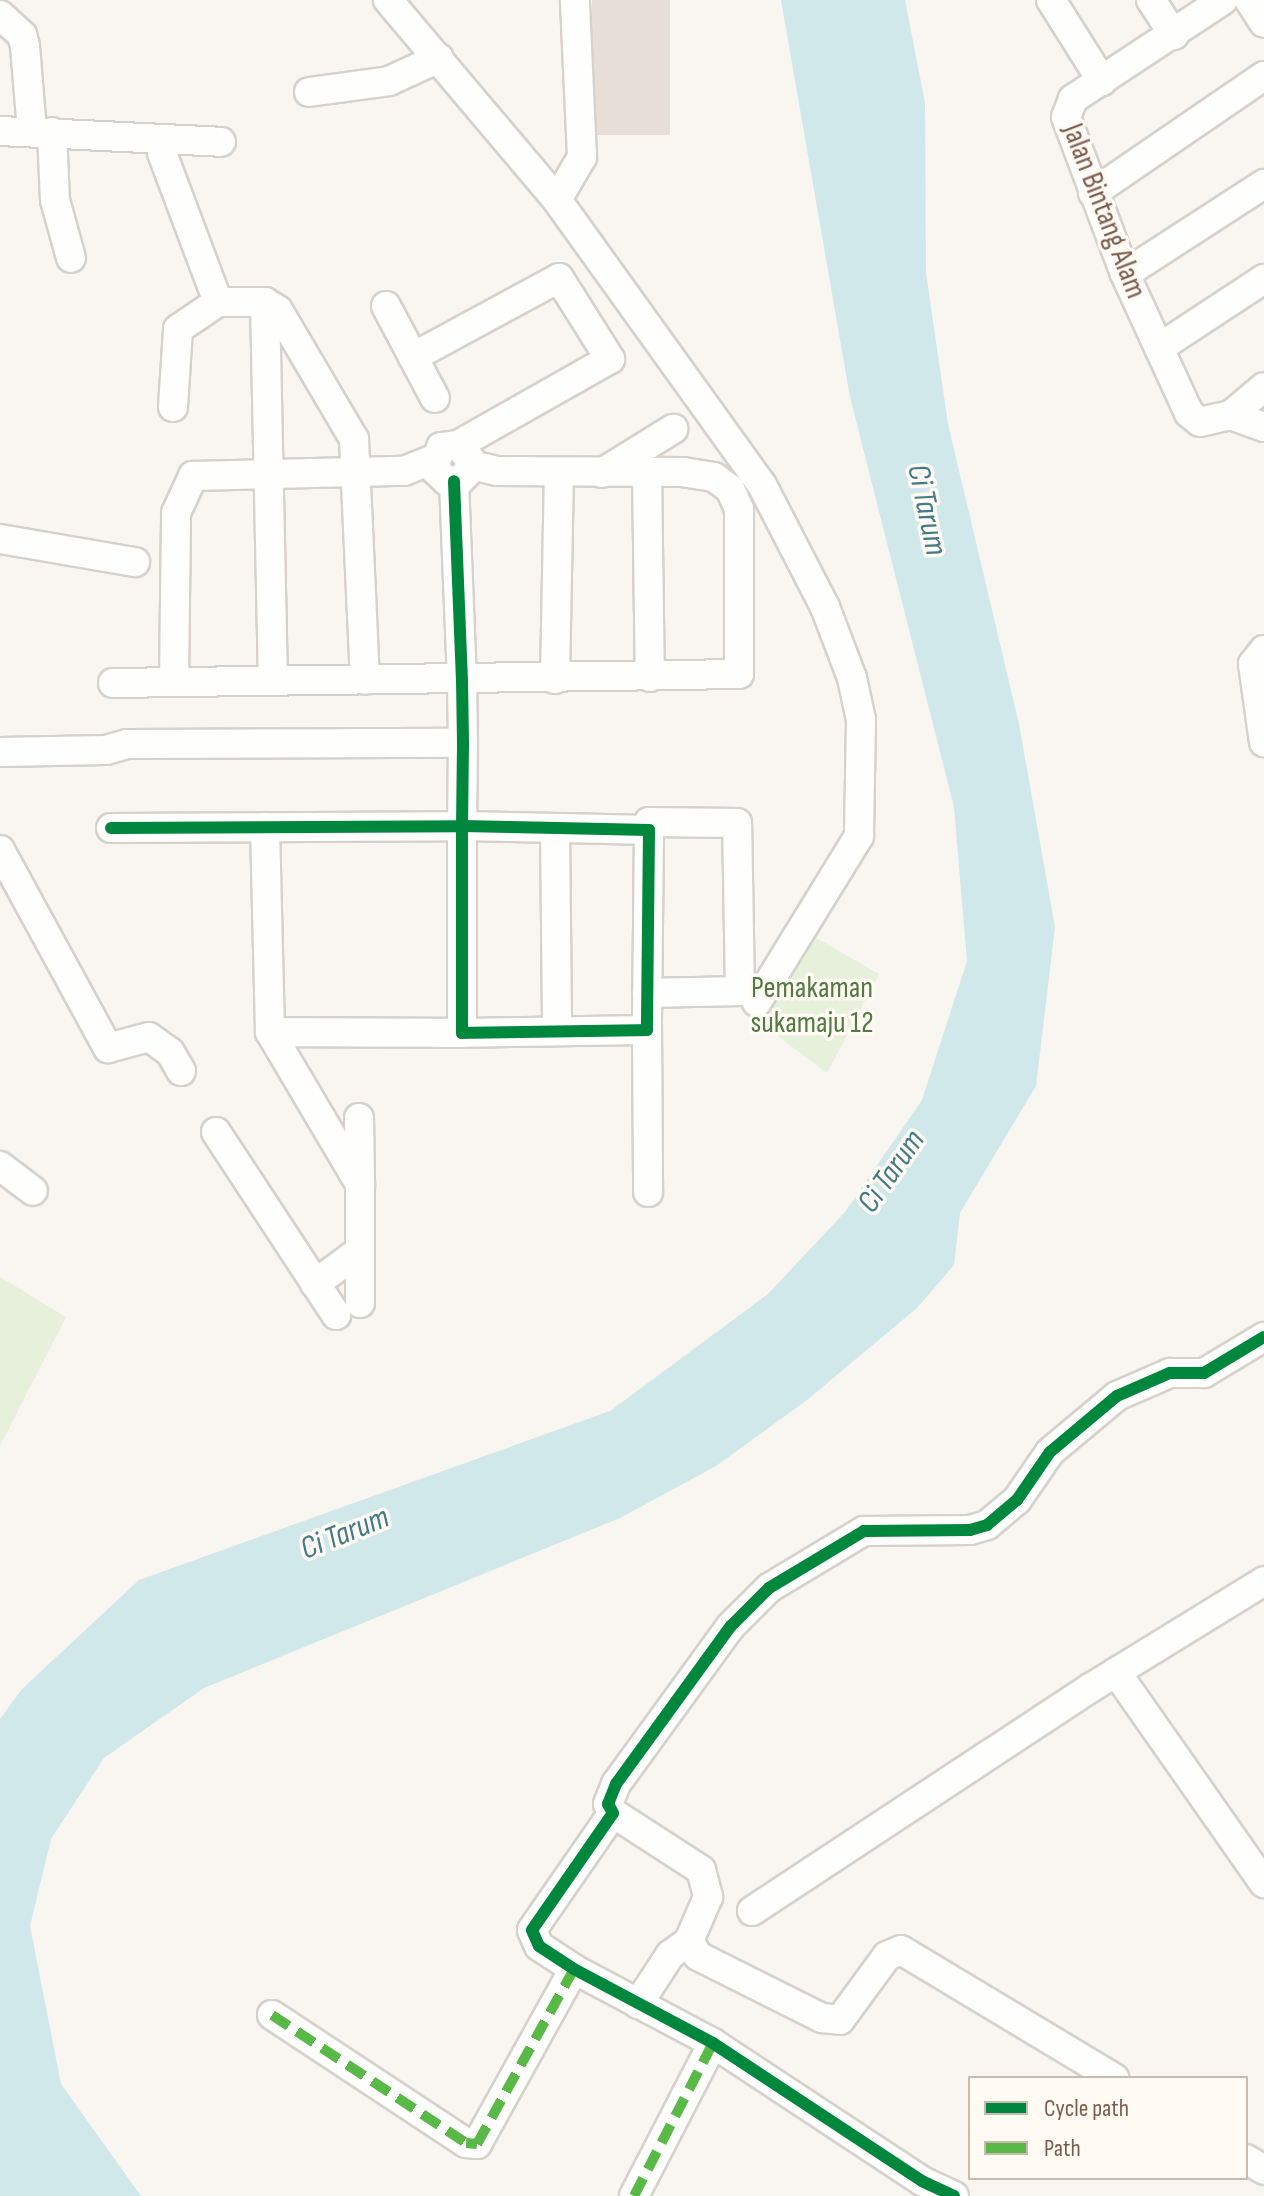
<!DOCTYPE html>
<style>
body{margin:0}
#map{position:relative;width:1264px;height:2196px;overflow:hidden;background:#f9f5f0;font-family:"Sofia Sans Condensed",sans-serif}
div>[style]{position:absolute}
.green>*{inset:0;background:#e7f0db}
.water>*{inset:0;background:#d0e8ea}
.building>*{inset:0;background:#e6ded7;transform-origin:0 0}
.roads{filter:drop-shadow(2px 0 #d7d1cb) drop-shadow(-2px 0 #d7d1cb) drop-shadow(0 2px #d7d1cb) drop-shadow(0 -2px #d7d1cb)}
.minor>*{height:28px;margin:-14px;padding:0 14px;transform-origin:14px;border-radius:14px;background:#fefefd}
.quiet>*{height:10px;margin-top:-5px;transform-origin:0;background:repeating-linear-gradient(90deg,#58b947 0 20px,transparent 0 30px)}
.cycleway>*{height:12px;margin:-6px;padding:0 6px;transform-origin:6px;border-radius:6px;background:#00873e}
span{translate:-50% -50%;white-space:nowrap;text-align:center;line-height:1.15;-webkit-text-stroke:7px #fffaf3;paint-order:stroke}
.street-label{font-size:30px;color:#7a5c4d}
.park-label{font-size:30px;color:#537a41}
.water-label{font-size:32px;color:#437c86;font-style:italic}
.legend{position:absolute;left:968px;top:2076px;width:280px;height:104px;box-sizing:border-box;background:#fffaf3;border:2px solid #cabbb1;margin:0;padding:10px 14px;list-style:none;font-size:24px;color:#7a5c4d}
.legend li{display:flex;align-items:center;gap:16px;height:40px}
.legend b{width:40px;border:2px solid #cabbb1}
</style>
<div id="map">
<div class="green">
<i style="clip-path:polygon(806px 932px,879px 974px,827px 1073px,751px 1016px)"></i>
<i style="clip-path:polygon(0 1277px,66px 1317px,0 1446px)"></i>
</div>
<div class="water">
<i style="clip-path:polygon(781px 0,905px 0,925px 103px,926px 273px,948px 424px,1019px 724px,1055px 927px,1036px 1086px,960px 1213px,954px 1265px,917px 1308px,807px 1400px,716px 1466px,620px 1518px,204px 1688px,104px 1758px,51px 1839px,30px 1926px,61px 2084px,141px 2196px,0 2196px,0 1719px,22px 1689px,139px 1580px,610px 1411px,768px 1294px,845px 1212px,922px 1100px,967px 961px,954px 807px,850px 397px)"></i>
</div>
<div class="building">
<i style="left:592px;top:0;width:78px;height:135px"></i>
</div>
<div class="roads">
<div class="minor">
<i style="left:388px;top:0;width:262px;rotate:49.8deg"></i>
<i style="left:557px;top:200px;width:351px;rotate:54.3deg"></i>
<i style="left:762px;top:485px;width:137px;rotate:62.7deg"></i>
<i style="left:825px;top:607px;width:76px;rotate:69.2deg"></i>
<i style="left:852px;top:678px;width:43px;rotate:77.9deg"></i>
<i style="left:861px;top:720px;width:116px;rotate:91deg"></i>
<i style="left:859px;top:836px;width:195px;rotate:121.6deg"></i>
<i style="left:1051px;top:0;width:96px;rotate:57.8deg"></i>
<i style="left:1151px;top:0;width:42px;rotate:56.7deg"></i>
<i style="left:1223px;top:0;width:180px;rotate:146.6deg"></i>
<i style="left:1073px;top:99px;width:19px;rotate:111deg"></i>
<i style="left:1066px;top:117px;width:168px;rotate:69.4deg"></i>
<i style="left:1125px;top:274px;width:153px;rotate:65.3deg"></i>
<i style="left:1189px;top:413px;width:14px;rotate:39deg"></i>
<i style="left:1200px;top:422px;width:32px;rotate:-13deg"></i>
<i style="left:1231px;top:415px;width:35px;rotate:20deg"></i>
<i style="left:1249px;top:0;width:27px;rotate:57deg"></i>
<i style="left:0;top:15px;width:30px;rotate:42deg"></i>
<i style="left:22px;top:35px;width:11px;rotate:75deg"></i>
<i style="left:25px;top:46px;width:85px;rotate:85.3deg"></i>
<i style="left:309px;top:92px;width:81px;rotate:-7.8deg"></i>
<i style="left:389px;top:81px;width:55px;rotate:-24.7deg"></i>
<i style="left:0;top:131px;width:221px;rotate:2.8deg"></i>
<i style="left:52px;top:132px;width:68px;rotate:87.5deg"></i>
<i style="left:55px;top:200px;width:60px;rotate:74.6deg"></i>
<i style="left:162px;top:153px;width:159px;rotate:69.4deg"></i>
<i style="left:1093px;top:193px;width:207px;rotate:-34.4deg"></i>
<i style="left:557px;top:200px;width:50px;rotate:-59.8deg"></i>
<i style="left:582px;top:157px;width:157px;rotate:-92.6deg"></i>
<i style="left:1125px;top:274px;width:166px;rotate:-32.9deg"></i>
<i style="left:265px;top:302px;width:377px;rotate:88.8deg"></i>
<i style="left:386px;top:306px;width:104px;rotate:62deg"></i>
<i style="left:1159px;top:348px;width:126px;rotate:-33.3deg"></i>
<i style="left:413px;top:357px;width:166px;rotate:-28.4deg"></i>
<i style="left:559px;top:278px;width:96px;rotate:57.8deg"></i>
<i style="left:610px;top:359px;width:175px;rotate:150.5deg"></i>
<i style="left:458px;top:445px;width:17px;rotate:173deg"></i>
<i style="left:441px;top:447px;width:23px;rotate:108deg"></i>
<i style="left:434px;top:469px;width:18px;rotate:43deg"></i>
<i style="left:447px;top:481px;width:13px;rotate:-4deg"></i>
<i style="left:460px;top:480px;width:13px;rotate:-45deg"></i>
<i style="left:469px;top:471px;width:12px;rotate:-85deg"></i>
<i style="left:470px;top:459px;width:18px;rotate:-131deg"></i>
<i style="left:173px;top:407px;width:78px;rotate:-86.3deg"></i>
<i style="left:178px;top:329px;width:48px;rotate:-34deg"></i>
<i style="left:218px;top:302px;width:47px"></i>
<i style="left:265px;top:302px;width:15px;rotate:32deg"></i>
<i style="left:278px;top:310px;width:150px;rotate:59.5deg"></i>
<i style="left:354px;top:439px;width:241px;rotate:87.4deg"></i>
<i style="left:1231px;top:415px;width:43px;rotate:-40.3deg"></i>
<i style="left:602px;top:473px;width:84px;rotate:-31.8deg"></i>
<i style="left:647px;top:473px;width:204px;rotate:89.2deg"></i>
<i style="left:0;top:539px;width:137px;rotate:9.7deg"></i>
<i style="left:1264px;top:650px;width:18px;rotate:128deg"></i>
<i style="left:1253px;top:664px;width:79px;rotate:82deg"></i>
<i style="left:555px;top:679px;width:206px;rotate:-88.9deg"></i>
<i style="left:174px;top:682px;width:169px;rotate:-89.3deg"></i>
<i style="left:176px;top:513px;width:41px;rotate:-65.3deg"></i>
<i style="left:193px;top:476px;width:211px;rotate:-1.4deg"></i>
<i style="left:404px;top:471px;width:32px;rotate:-22deg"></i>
<i style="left:113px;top:683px;width:626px;rotate:-0.82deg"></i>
<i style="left:739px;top:674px;width:165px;rotate:-90deg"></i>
<i style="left:739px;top:509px;width:22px;rotate:-114deg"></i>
<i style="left:730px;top:489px;width:20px;rotate:-143deg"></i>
<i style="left:714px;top:477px;width:30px;rotate:-171deg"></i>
<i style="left:684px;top:472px;width:187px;rotate:-179.7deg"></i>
<i style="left:497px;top:471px;width:28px;rotate:-167deg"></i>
<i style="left:0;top:752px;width:106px;rotate:-1.1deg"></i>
<i style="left:106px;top:750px;width:22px;rotate:-16deg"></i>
<i style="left:127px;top:744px;width:336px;rotate:-0.2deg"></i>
<i style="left:265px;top:827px;width:205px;rotate:88.6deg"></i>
<i style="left:270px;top:1032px;width:192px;rotate:0.3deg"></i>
<i style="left:111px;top:828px;width:351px;rotate:-0.3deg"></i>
<i style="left:462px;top:826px;width:187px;rotate:1.2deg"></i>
<i style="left:649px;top:830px;width:200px;rotate:90.6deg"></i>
<i style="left:647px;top:1030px;width:185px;rotate:179.1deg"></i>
<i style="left:462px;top:1033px;width:207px;rotate:-90deg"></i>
<i style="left:462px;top:826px;width:83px;rotate:-89.3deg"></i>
<i style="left:463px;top:743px;width:62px;rotate:-90.9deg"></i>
<i style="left:462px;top:681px;width:200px;rotate:-92.3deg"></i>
<i style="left:555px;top:828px;width:203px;rotate:89.4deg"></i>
<i style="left:0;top:850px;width:226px;rotate:61.4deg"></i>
<i style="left:108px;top:1048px;width:42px;rotate:-15deg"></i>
<i style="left:149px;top:1037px;width:26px;rotate:36deg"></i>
<i style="left:170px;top:1052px;width:22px;rotate:60deg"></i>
<i style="left:647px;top:993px;width:93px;rotate:-1.2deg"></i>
<i style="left:740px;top:991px;width:168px;rotate:-91deg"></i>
<i style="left:737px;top:823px;width:88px;rotate:-179.3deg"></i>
<i style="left:649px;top:822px;width:8px;rotate:90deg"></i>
<i style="left:647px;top:1030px;width:162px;rotate:89.6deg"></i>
<i style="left:270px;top:1032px;width:177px;rotate:59.4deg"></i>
<i style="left:360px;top:1184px;width:119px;rotate:90deg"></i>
<i style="left:359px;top:1118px;width:65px;rotate:89.1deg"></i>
<i style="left:216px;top:1132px;width:219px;rotate:56.7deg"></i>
<i style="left:0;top:1166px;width:41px;rotate:37.1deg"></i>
<i style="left:315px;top:1284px;width:54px;rotate:-36.7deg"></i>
<i style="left:1116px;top:1672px;width:258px;rotate:55deg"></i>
<i style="left:613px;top:1813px;width:105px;rotate:32.9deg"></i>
<i style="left:701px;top:1870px;width:28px;rotate:75deg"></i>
<i style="left:708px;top:1897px;width:48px;rotate:113.4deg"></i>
<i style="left:689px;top:1941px;width:17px;rotate:59deg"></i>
<i style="left:698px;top:1956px;width:139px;rotate:26.6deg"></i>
<i style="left:822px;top:2018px;width:18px;rotate:6deg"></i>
<i style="left:840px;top:2020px;width:79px;rotate:-53.7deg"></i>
<i style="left:887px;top:1956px;width:15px;rotate:-23deg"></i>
<i style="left:901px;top:1950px;width:249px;rotate:31deg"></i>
<i style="left:752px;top:1911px;width:407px;rotate:-33.4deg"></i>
<i style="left:1092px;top:1687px;width:202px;rotate:-31.6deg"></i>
<i style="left:638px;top:2004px;width:59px;rotate:-56.9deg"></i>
<i style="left:670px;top:1955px;width:24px;rotate:-36deg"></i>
<i style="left:272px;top:2015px;width:232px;rotate:33.4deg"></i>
<i style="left:466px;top:2143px;width:11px;rotate:5deg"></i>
<i style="left:477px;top:2144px;width:200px;rotate:-61deg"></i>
<i style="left:1246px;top:2159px;width:21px;rotate:31deg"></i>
<i style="left:634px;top:2196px;width:172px;rotate:-62.7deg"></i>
<i style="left:954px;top:2196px;width:35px;rotate:-155deg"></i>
<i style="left:922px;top:2181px;width:250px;rotate:-146.6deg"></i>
<i style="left:713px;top:2043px;width:157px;rotate:-152deg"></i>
<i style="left:574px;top:1969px;width:42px;rotate:-146.7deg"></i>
<i style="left:539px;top:1946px;width:17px;rotate:-114deg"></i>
<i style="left:532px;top:1930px;width:142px;rotate:-55.3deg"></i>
<i style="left:613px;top:1813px;width:10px;rotate:-119deg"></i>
<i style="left:608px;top:1804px;width:22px;rotate:-68deg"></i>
<i style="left:616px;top:1784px;width:195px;rotate:-54deg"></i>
<i style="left:731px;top:1626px;width:54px;rotate:-45deg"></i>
<i style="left:769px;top:1588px;width:111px;rotate:-31deg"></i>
<i style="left:864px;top:1531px;width:106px;rotate:-0.5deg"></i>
<i style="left:970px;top:1530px;width:18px;rotate:-16deg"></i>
<i style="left:987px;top:1525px;width:39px;rotate:-40deg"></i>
<i style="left:1017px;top:1500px;width:58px;rotate:-55.5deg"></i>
<i style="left:1050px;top:1452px;width:87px;rotate:-39.9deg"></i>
<i style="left:1117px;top:1396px;width:58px;rotate:-23.5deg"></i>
<i style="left:1170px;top:1373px;width:34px"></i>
<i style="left:1204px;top:1373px;width:70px;rotate:-31deg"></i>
</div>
</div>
<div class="quiet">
<i style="left:272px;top:2015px;width:232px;rotate:33.4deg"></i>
<i style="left:466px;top:2143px;width:11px;rotate:5deg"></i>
<i style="left:477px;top:2144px;width:200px;rotate:-61deg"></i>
<i style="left:634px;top:2196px;width:172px;rotate:-62.7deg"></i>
</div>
<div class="cycleway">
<i style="left:111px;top:828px;width:351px;rotate:-0.3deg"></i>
<i style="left:462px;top:826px;width:187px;rotate:1.2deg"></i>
<i style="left:649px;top:830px;width:200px;rotate:90.6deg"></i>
<i style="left:647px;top:1030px;width:185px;rotate:179.1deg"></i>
<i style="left:462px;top:1033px;width:207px;rotate:-90deg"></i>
<i style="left:462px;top:826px;width:83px;rotate:-89.3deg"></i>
<i style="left:463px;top:743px;width:62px;rotate:-90.9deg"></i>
<i style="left:462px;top:681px;width:200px;rotate:-92.3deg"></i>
<i style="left:954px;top:2196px;width:35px;rotate:-155deg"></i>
<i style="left:922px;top:2181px;width:250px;rotate:-146.6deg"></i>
<i style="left:713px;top:2043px;width:157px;rotate:-152deg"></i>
<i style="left:574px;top:1969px;width:42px;rotate:-146.7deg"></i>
<i style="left:539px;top:1946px;width:17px;rotate:-114deg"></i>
<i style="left:532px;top:1930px;width:142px;rotate:-55.3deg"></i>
<i style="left:613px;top:1813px;width:10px;rotate:-119deg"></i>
<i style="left:608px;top:1804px;width:22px;rotate:-68deg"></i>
<i style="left:616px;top:1784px;width:195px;rotate:-54deg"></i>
<i style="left:731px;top:1626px;width:54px;rotate:-45deg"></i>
<i style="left:769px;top:1588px;width:111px;rotate:-31deg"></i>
<i style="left:864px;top:1531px;width:106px;rotate:-0.5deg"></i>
<i style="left:970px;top:1530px;width:18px;rotate:-16deg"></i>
<i style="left:987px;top:1525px;width:39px;rotate:-40deg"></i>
<i style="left:1017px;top:1500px;width:58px;rotate:-55.5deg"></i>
<i style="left:1050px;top:1452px;width:87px;rotate:-39.9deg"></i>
<i style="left:1117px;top:1396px;width:58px;rotate:-23.5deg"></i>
<i style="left:1170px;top:1373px;width:34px"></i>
<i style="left:1204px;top:1373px;width:70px;rotate:-31deg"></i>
</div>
<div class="street-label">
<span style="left:1104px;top:211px;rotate:69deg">Jalan Bintang Alam</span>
</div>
<div class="park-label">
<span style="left:812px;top:1005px">Pemakaman<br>sukamaju 12</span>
</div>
<div class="water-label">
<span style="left:926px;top:510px;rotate:78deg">Ci Tarum</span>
<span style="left:892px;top:1172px;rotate:-55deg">Ci Tarum</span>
<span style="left:345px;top:1534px;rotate:-22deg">Ci Tarum</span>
</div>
<ul class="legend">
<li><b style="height:10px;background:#00873e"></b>Cycle path</li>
<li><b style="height:10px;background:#58b947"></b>Path</li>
</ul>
</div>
